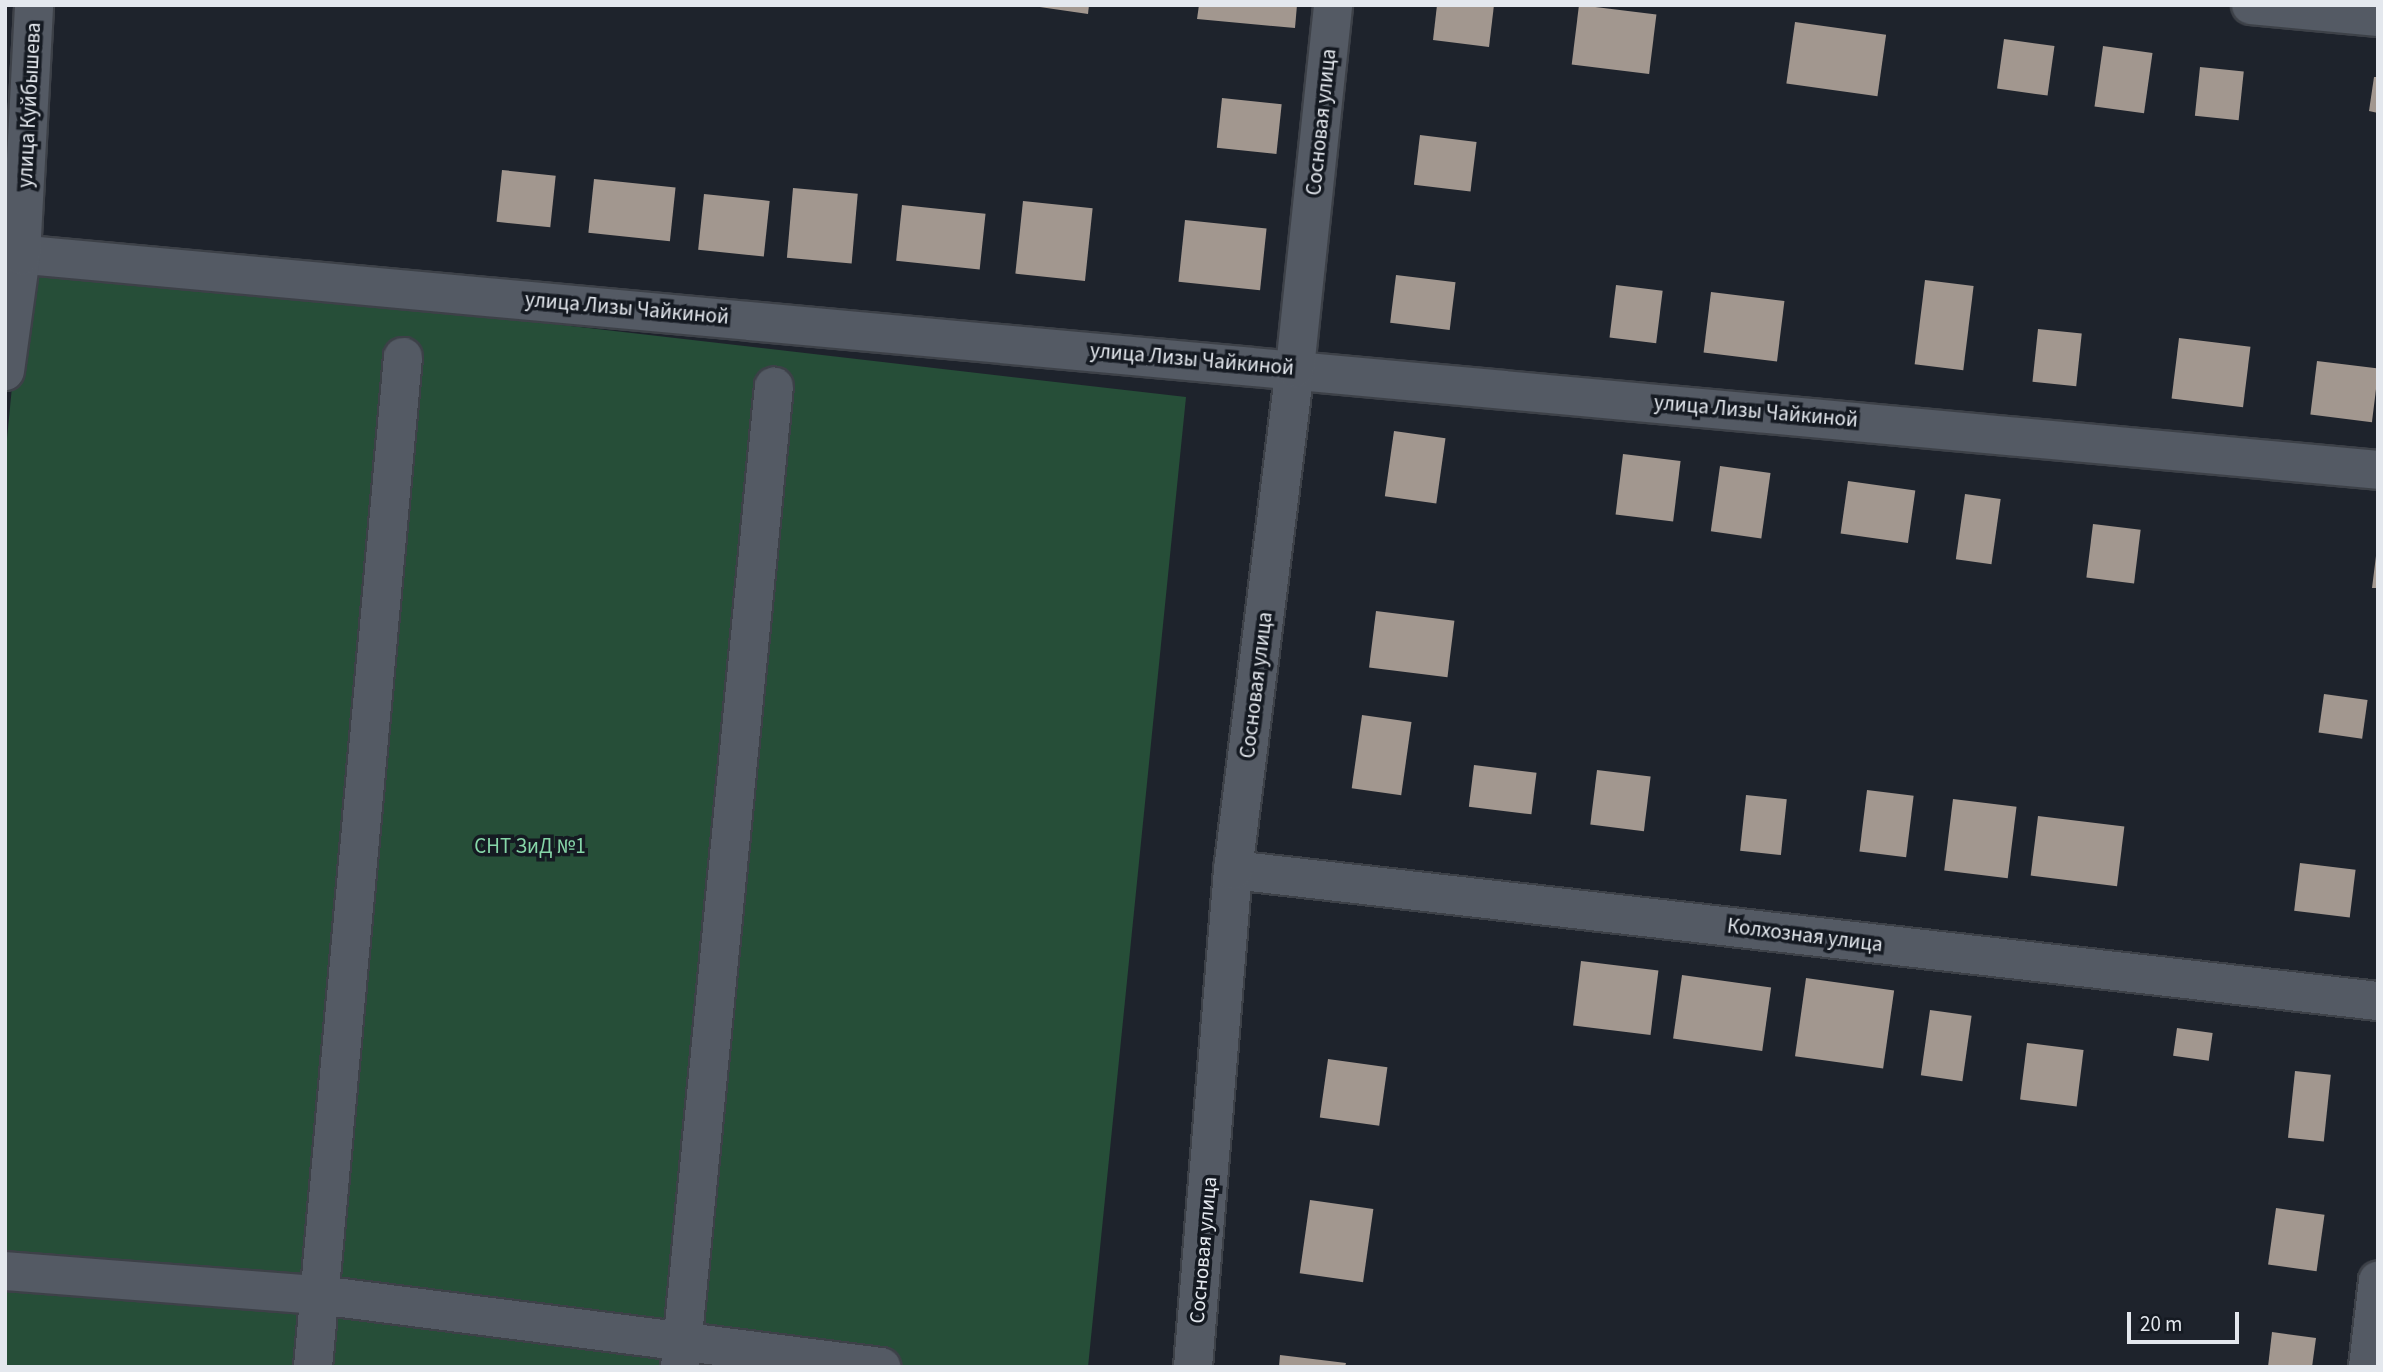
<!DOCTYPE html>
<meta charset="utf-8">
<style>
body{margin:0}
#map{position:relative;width:2383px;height:1372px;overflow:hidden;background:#1e232c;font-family:"Source Sans 3",sans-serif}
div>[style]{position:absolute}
.green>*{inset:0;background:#264e38}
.building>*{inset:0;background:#a2978f;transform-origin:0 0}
.roads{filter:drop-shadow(2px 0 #3d4148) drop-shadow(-2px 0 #3d4148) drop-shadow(0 2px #3d4148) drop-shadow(0 -2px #3d4148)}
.minor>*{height:38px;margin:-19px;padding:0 19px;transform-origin:19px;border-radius:19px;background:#545a64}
span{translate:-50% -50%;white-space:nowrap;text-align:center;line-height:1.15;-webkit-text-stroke:7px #151a22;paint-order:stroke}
.street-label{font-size:21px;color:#e4e8ee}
.park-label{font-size:21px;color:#86d6a8}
.frame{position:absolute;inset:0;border:7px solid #e4e8ee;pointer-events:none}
.scale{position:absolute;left:2127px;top:1312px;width:112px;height:32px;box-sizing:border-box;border:4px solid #e4e8ee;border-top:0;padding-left:9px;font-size:21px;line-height:24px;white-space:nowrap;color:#e4e8ee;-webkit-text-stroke:5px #151a22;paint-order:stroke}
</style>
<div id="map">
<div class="green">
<i style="clip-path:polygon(24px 263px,1186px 397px,1088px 1367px,5px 1367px,5px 459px)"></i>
</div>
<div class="building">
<i style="clip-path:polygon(1026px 5px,1089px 5px,1088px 14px)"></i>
<i style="clip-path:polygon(1199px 5px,1297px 5px,1295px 28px,1197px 19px)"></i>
<i style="clip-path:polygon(1437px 5px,1494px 5px,1489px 47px,1433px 40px)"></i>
<i style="left:1579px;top:5px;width:78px;height:60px;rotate:7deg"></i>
<i style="left:1795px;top:22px;width:92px;height:62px;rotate:8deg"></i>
<i style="left:2004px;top:39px;width:51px;height:50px;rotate:8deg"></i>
<i style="left:2103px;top:46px;width:50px;height:61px;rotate:8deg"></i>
<i style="left:2200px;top:67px;width:44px;height:49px;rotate:6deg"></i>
<i style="clip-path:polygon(2374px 77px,2378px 77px,2378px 113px,2369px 111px)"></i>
<i style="left:1222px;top:98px;width:60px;height:50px;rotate:6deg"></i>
<i style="left:1420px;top:135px;width:57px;height:50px;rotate:7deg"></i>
<i style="left:502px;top:170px;width:54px;height:52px;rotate:6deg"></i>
<i style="left:594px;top:179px;width:82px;height:54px;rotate:6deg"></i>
<i style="left:793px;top:188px;width:65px;height:70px;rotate:5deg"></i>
<i style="left:704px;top:194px;width:66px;height:56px;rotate:6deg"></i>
<i style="left:1023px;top:201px;width:70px;height:73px;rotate:6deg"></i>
<i style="left:902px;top:205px;width:84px;height:56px;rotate:6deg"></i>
<i style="left:1185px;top:220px;width:82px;height:62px;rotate:6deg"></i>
<i style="left:1396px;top:275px;width:60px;height:48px;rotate:7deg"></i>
<i style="left:1925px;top:280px;width:49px;height:85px;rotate:7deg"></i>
<i style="left:1616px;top:285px;width:47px;height:53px;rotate:7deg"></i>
<i style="left:1711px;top:292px;width:74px;height:61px;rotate:7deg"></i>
<i style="left:2038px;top:329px;width:44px;height:53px;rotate:6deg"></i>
<i style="left:2179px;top:338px;width:72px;height:61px;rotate:7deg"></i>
<i style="left:2317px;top:361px;width:62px;height:54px;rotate:7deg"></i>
<i style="left:1394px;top:431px;width:52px;height:66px;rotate:8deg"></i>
<i style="left:1623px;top:454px;width:58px;height:61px;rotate:7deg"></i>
<i style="left:1720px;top:466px;width:51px;height:66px;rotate:8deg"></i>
<i style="left:1848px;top:481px;width:68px;height:53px;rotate:8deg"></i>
<i style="left:1965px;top:494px;width:36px;height:66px;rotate:8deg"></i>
<i style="left:2093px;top:524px;width:48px;height:54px;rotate:7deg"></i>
<i style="clip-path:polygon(2376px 556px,2378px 557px,2378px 588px,2372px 588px)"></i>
<i style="left:1376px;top:611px;width:79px;height:57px;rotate:7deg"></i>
<i style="left:2324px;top:694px;width:44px;height:39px;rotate:8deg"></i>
<i style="left:1362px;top:715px;width:50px;height:74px;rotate:8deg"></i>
<i style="left:1474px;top:765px;width:63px;height:42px;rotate:7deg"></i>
<i style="left:1597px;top:770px;width:54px;height:55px;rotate:7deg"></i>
<i style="left:1867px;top:790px;width:47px;height:62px;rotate:7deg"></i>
<i style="left:1746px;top:795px;width:41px;height:56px;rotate:6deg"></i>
<i style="left:1953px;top:799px;width:64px;height:72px;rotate:7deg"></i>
<i style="left:2038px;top:816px;width:87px;height:60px;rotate:7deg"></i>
<i style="left:2300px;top:863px;width:56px;height:48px;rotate:7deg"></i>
<i style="left:1581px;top:961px;width:78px;height:65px;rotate:7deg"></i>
<i style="left:1682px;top:975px;width:90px;height:64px;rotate:8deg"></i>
<i style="left:1806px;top:978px;width:89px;height:79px;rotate:8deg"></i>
<i style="left:1930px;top:1010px;width:42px;height:66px;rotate:8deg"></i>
<i style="left:2177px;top:1028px;width:36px;height:28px;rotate:8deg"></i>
<i style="left:2027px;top:1043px;width:57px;height:57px;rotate:7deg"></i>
<i style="left:1328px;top:1059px;width:60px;height:59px;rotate:8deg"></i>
<i style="left:2295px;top:1071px;width:36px;height:67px;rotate:6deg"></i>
<i style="left:1310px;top:1200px;width:64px;height:74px;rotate:8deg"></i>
<i style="left:2276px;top:1208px;width:49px;height:57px;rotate:8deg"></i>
<i style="clip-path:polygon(2272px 1332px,2316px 1338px,2312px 1367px,2268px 1367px)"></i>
<i style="clip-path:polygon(1280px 1355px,1346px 1363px,1345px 1367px,1279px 1367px)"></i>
</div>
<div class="roads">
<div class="minor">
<i style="left:2251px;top:5px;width:128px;rotate:5.4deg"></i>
<i style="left:5px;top:253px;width:2383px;rotate:5.22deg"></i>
<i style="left:5px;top:371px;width:117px;rotate:-82.1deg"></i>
<i style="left:21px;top:255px;width:250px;rotate:-87deg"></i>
<i style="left:1233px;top:870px;width:1152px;rotate:6.53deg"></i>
<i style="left:5px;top:1271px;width:315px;rotate:4.4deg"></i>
<i style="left:319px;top:1295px;width:567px;rotate:7.3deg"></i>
<i style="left:313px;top:1367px;width:1014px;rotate:-84.91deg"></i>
<i style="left:680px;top:1367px;width:985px;rotate:-84.53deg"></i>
<i style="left:1193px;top:1367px;width:499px;rotate:-85.4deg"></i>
<i style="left:1233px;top:870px;width:506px;rotate:-82.96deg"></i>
<i style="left:1295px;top:368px;width:365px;rotate:-84deg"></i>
<i style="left:2368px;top:1367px;width:87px;rotate:-83.4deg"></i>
</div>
</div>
<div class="street-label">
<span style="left:29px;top:105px;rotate:-87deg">улица Куйбышева</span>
<span style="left:1321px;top:122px;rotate:-84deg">Сосновая улица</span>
<span style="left:627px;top:308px;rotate:5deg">улица Лизы Чайкиной</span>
<span style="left:1192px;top:359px;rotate:5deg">улица Лизы Чайкиной</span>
<span style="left:1756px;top:411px;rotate:5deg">улица Лизы Чайкиной</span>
<span style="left:1256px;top:685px;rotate:-83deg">Сосновая улица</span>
<span style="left:1805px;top:935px;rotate:7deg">Колхозная улица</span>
<span style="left:1203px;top:1250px;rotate:-85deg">Сосновая улица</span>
</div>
<div class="park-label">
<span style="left:530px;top:846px">СНТ ЗиД №1</span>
</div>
<div class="frame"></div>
<div class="scale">20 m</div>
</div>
